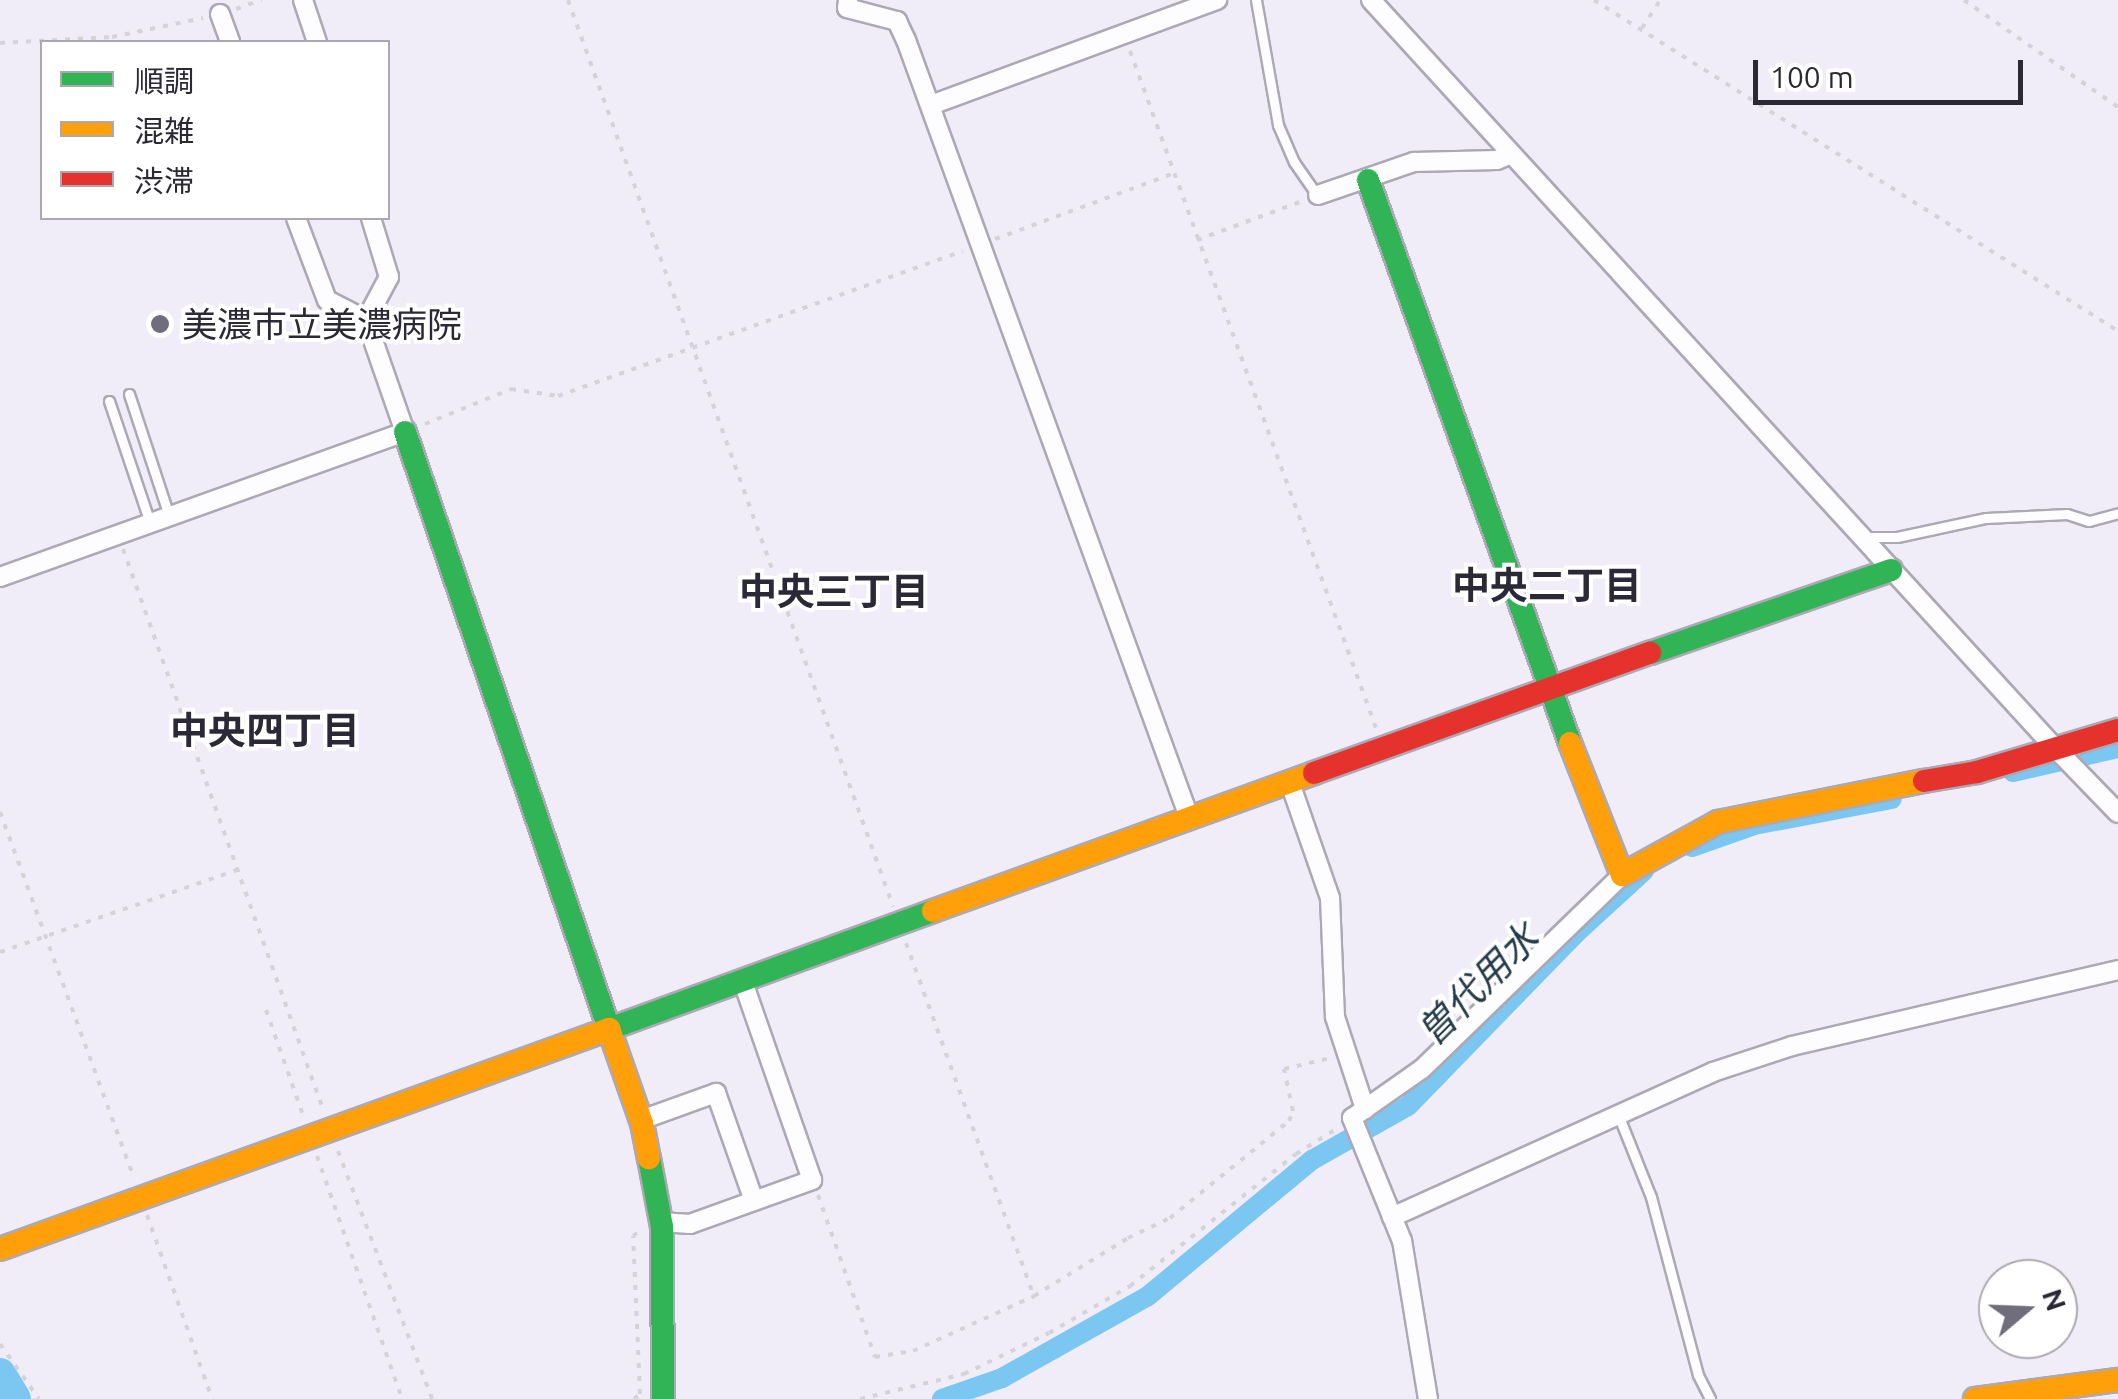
<!DOCTYPE html>
<meta charset="utf-8">
<style>
body{margin:0}
#map{position:relative;width:2118px;height:1399px;overflow:hidden;background:#f0edf9;font-family:Ubuntu,"Noto Sans JP",sans-serif}
div>[style]{position:absolute}
.canal>*{height:20px;margin:-10px;padding:0 10px;transform-origin:10px;border-radius:10px;background:#7cc7f1}
.river>*{height:32px;margin:-16px;padding:0 16px;transform-origin:16px;border-radius:16px;background:#7cc7f1}
.path>*{height:4px;margin-top:-2px;transform-origin:0;background:repeating-linear-gradient(90deg,#d4d3d7 0 5px,transparent 0 13px)}
.roads{filter:drop-shadow(2px 0 #aca9b5) drop-shadow(-2px 0 #aca9b5) drop-shadow(0 2px #aca9b5) drop-shadow(0 -2px #aca9b5)}
.lane>*{height:9px;margin:-4.5px;padding:0 4.5px;transform-origin:4.5px;border-radius:4.5px;background:#fdfcfe}
.street>*{height:18px;margin:-9px;padding:0 9px;transform-origin:9px;border-radius:9px;background:#fdfcfe}
.fast>*{height:22px;margin:-11px;padding:0 11px;transform-origin:11px;border-radius:11px;background:#30b455}
.slow>*{height:22px;margin:-11px;padding:0 11px;transform-origin:11px;border-radius:11px;background:#ff9f0a}
.jam>*{height:22px;margin:-11px;padding:0 11px;transform-origin:11px;border-radius:11px;background:#e5322d}
.dots>*{width:28px;height:28px;translate:-50% -50%;box-sizing:border-box;border:5px solid #fff;border-radius:50%}
span{translate:-50% -50%;white-space:nowrap;text-align:center;line-height:1.15;-webkit-text-stroke:8px #fff;paint-order:stroke}
.poi-label{font-size:35px;color:#2c2937}
.left{translate:0 -50%;text-align:left}
.neighbourhood-label{font-size:38px;color:#2c2937;font-weight:700}
.water-label{font-size:38px;color:#243c49;font-style:italic}
.legend{position:absolute;left:40px;top:40px;width:350px;height:180px;box-sizing:border-box;background:#fff;border:2px solid #aba9af;margin:0;padding:12px 18px;list-style:none;font-size:30px;color:#2c2937}
.legend li{display:flex;align-items:center;gap:20px;height:50px}
.legend b{width:50px;border:2px solid #aba9af}
.north{position:absolute;left:1978px;top:1259px;width:100px;height:100px;box-sizing:border-box;background:#fff;border:2px solid #aba9af;border-radius:50%;rotate:71deg;font-size:28px;font-weight:700;line-height:40px;text-align:center;color:#2c2937}
.north::after{content:'';display:block;margin:auto;width:35px;height:45px;background:#716e7b;clip-path:polygon(50% 0,100% 100%,50% 72%,0 100%)}
.scale{position:absolute;left:1753px;top:60px;width:270px;height:45px;box-sizing:border-box;border:5px solid #2c2937;border-top:0;padding-left:12px;font-size:30px;line-height:35px;white-space:nowrap;color:#2c2937;-webkit-text-stroke:8px #fff;paint-order:stroke}
</style>
<div id="map">
<div class="canal">
<i style="left:2013px;top:772px;width:108px;rotate:-12.9deg"></i>
<i style="left:1692px;top:847px;width:66px;rotate:-19.5deg"></i>
<i style="left:1754px;top:825px;width:140px;rotate:-10.7deg"></i>
<i style="left:942px;top:1399px;width:64px;rotate:-19.3deg"></i>
<i style="left:1002px;top:1378px;width:167px;rotate:-29.3deg"></i>
<i style="left:1148px;top:1296px;width:213px;rotate:-39.7deg"></i>
<i style="left:1312px;top:1160px;width:110px;rotate:-29.4deg"></i>
<i style="left:1408px;top:1106px;width:241px;rotate:-45.8deg"></i>
<i style="left:1576px;top:933px;width:92px;rotate:-42.4deg"></i>
</div>
<div class="river">
<i style="left:0;top:1374px;width:29px;rotate:59deg"></i>
</div>
<div class="path">
<i style="left:568px;top:0;width:963px;rotate:70.27deg"></i>
<i style="left:1594px;top:0;width:620px;rotate:32.28deg"></i>
<i style="left:1964px;top:0;width:188px;rotate:34.8deg"></i>
<i style="left:236px;top:9px;width:27px;rotate:-20deg"></i>
<i style="left:1642px;top:28px;width:33px;rotate:-57deg"></i>
<i style="left:0;top:43px;width:112px;rotate:-3.1deg"></i>
<i style="left:112px;top:37px;width:93px;rotate:-11.8deg"></i>
<i style="left:1130px;top:51px;width:720px;rotate:70.03deg"></i>
<i style="left:995px;top:239px;width:191px;rotate:-20.2deg"></i>
<i style="left:1197px;top:240px;width:110px;rotate:-20.3deg"></i>
<i style="left:425px;top:424px;width:93px;rotate:-22.1deg"></i>
<i style="left:511px;top:389px;width:48px;rotate:8.5deg"></i>
<i style="left:558px;top:396px;width:430px;rotate:-19.7deg"></i>
<i style="left:123px;top:549px;width:595px;rotate:70.35deg"></i>
<i style="left:0;top:812px;width:390px;rotate:69.9deg"></i>
<i style="left:906px;top:943px;width:375px;rotate:70.1deg"></i>
<i style="left:0;top:952px;width:251px;rotate:-19.1deg"></i>
<i style="left:266px;top:1010px;width:114px;rotate:70.6deg"></i>
<i style="left:338px;top:1151px;width:265px;rotate:69.2deg"></i>
<i style="left:317px;top:1156px;width:257px;rotate:70.7deg"></i>
<i style="left:818px;top:1195px;width:172px;rotate:70.6deg"></i>
<i style="left:875px;top:1357px;width:38px;rotate:-9deg"></i>
<i style="left:913px;top:1351px;width:133px;rotate:-24.4deg"></i>
<i style="left:1034px;top:1296px;width:110px;rotate:-31.7deg"></i>
<i style="left:1128px;top:1238px;width:47px;rotate:-25.5deg"></i>
<i style="left:1170px;top:1218px;width:154px;rotate:-39.2deg"></i>
<i style="left:1289px;top:1121px;width:11px;rotate:-68deg"></i>
<i style="left:1293px;top:1111px;width:43px;rotate:-102.1deg"></i>
<i style="left:1284px;top:1069px;width:47px;rotate:-13.4deg"></i>
<i style="left:147px;top:1215px;width:195px;rotate:70.5deg"></i>
<i style="left:0;top:1344px;width:67px;rotate:54.7deg"></i>
<i style="left:634px;top:1399px;width:8px;rotate:-40deg"></i>
<i style="left:640px;top:1394px;width:158px;rotate:-92.5deg"></i>
<i style="left:633px;top:1236px;width:10px;rotate:-37deg"></i>
<i style="left:860px;top:1399px;width:107px;rotate:-13.5deg"></i>
<i style="left:964px;top:1374px;width:94px;rotate:-25.8deg"></i>
<i style="left:1049px;top:1333px;width:94px;rotate:-30.1deg"></i>
<i style="left:1130px;top:1286px;width:212px;rotate:-38.5deg"></i>
<i style="left:1296px;top:1154px;width:47px;rotate:-32deg"></i>
</div>
<div class="roads">
<div class="lane">
<i style="left:1256px;top:0;width:127px;rotate:80deg"></i>
<i style="left:1278px;top:125px;width:40px;rotate:66.6deg"></i>
<i style="left:1294px;top:162px;width:40px;rotate:55.1deg"></i>
<i style="left:129px;top:394px;width:128px;rotate:71.8deg"></i>
<i style="left:109px;top:401px;width:129px;rotate:71.4deg"></i>
<i style="left:1865px;top:537px;width:32px"></i>
<i style="left:1897px;top:537px;width:91px;rotate:-12.1deg"></i>
<i style="left:1986px;top:518px;width:81px;rotate:-2.8deg"></i>
<i style="left:2067px;top:514px;width:23px;rotate:18deg"></i>
<i style="left:2089px;top:521px;width:30px;rotate:-15deg"></i>
<i style="left:1619px;top:1117px;width:86px;rotate:68.2deg"></i>
<i style="left:1651px;top:1197px;width:184px;rotate:75.2deg"></i>
<i style="left:1698px;top:1375px;width:27px;rotate:63deg"></i>
</div>
<div class="street">
<i style="left:303px;top:0;width:44px;rotate:71.6deg"></i>
<i style="left:848px;top:0;width:8px;rotate:97deg"></i>
<i style="left:847px;top:8px;width:52px;rotate:14.6deg"></i>
<i style="left:897px;top:21px;width:21px;rotate:65deg"></i>
<i style="left:906px;top:40px;width:830px;rotate:69.99deg"></i>
<i style="left:1371px;top:0;width:1014px;rotate:47.56deg"></i>
<i style="left:220px;top:14px;width:30px;rotate:70deg"></i>
<i style="left:931px;top:105px;width:305px;rotate:-20.2deg"></i>
<i style="left:1318px;top:195px;width:102px;rotate:-19deg"></i>
<i style="left:1414px;top:162px;width:83px;rotate:-1.4deg"></i>
<i style="left:1497px;top:160px;width:15px;rotate:-23deg"></i>
<i style="left:296px;top:218px;width:88px;rotate:69.3deg"></i>
<i style="left:327px;top:300px;width:44px;rotate:27.1deg"></i>
<i style="left:366px;top:320px;width:49px;rotate:-61.9deg"></i>
<i style="left:389px;top:277px;width:62px;rotate:-107deg"></i>
<i style="left:0;top:577px;width:430px;rotate:-19.7deg"></i>
<i style="left:405px;top:432px;width:119px;rotate:-109.2deg"></i>
<i style="left:2056px;top:749px;width:89px;rotate:45.9deg"></i>
<i style="left:1290px;top:783px;width:122px;rotate:70.8deg"></i>
<i style="left:1330px;top:898px;width:119px;rotate:87.6deg"></i>
<i style="left:1335px;top:1017px;width:97px;rotate:71.9deg"></i>
<i style="left:641px;top:1120px;width:80px;rotate:-19.8deg"></i>
<i style="left:716px;top:1093px;width:114px;rotate:70.6deg"></i>
<i style="left:1392px;top:1217px;width:352px;rotate:-24.3deg"></i>
<i style="left:1713px;top:1072px;width:83px;rotate:-18.2deg"></i>
<i style="left:1792px;top:1046px;width:335px;rotate:-13.1deg"></i>
<i style="left:661px;top:1222px;width:29px;rotate:4deg"></i>
<i style="left:690px;top:1224px;width:130px;rotate:-19.8deg"></i>
<i style="left:812px;top:1180px;width:210px;rotate:-109.2deg"></i>
<i style="left:1428px;top:1399px;width:160px;rotate:-99.3deg"></i>
<i style="left:1402px;top:1241px;width:133px;rotate:-112.1deg"></i>
<i style="left:1352px;top:1118px;width:85px;rotate:-35deg"></i>
<i style="left:1422px;top:1069px;width:279px;rotate:-44.1deg"></i>
</div>
<div class="fast">
<i style="left:1368px;top:180px;width:598px;rotate:70.26deg"></i>
<i style="left:405px;top:432px;width:631px;rotate:71.13deg"></i>
<i style="left:609px;top:1029px;width:345px;rotate:-20deg"></i>
<i style="left:1650px;top:653px;width:255px;rotate:-19deg"></i>
<i style="left:649px;top:1158px;width:70px;rotate:79.3deg"></i>
<i style="left:662px;top:1227px;width:172px;rotate:89.7deg"></i>
</div>
<div class="slow">
<i style="left:1570px;top:743px;width:142px;rotate:68.5deg"></i>
<i style="left:1622px;top:875px;width:110px;rotate:-28.9deg"></i>
<i style="left:1718px;top:822px;width:210px;rotate:-11.3deg"></i>
<i style="left:933px;top:911px;width:405px;rotate:-19.9deg"></i>
<i style="left:0;top:1249px;width:648px;rotate:-19.86deg"></i>
<i style="left:609px;top:1029px;width:100px;rotate:70.7deg"></i>
<i style="left:642px;top:1123px;width:36px;rotate:79deg"></i>
<i style="left:1975px;top:1399px;width:144px;rotate:-7.6deg"></i>
</div>
<div class="jam">
<i style="left:1314px;top:773px;width:357px;rotate:-19.7deg"></i>
<i style="left:1924px;top:781px;width:54px;rotate:-9.6deg"></i>
<i style="left:1977px;top:772px;width:147px;rotate:-16.6deg"></i>
</div>
</div>
<div class="dots">
<i style="left:160px;top:324px;background:#716e7b"></i>
</div>
<div class="poi-label">
<span class="left" style="left:182px;top:324px">美濃市立美濃病院</span>
</div>
<div class="neighbourhood-label">
<span style="left:1547px;top:586px">中央二丁目</span>
<span style="left:834px;top:592px">中央三丁目</span>
<span style="left:265px;top:731px">中央四丁目</span>
</div>
<div class="water-label">
<span style="left:1478px;top:985px;rotate:-45deg">曽代用水</span>
</div>
<ul class="legend">
<li><b style="height:12px;background:#30b455"></b>順調</li>
<li><b style="height:12px;background:#ff9f0a"></b>混雑</li>
<li><b style="height:12px;background:#e5322d"></b>渋滞</li>
</ul>
<div class="north">N</div>
<div class="scale">100 m</div>
</div>
